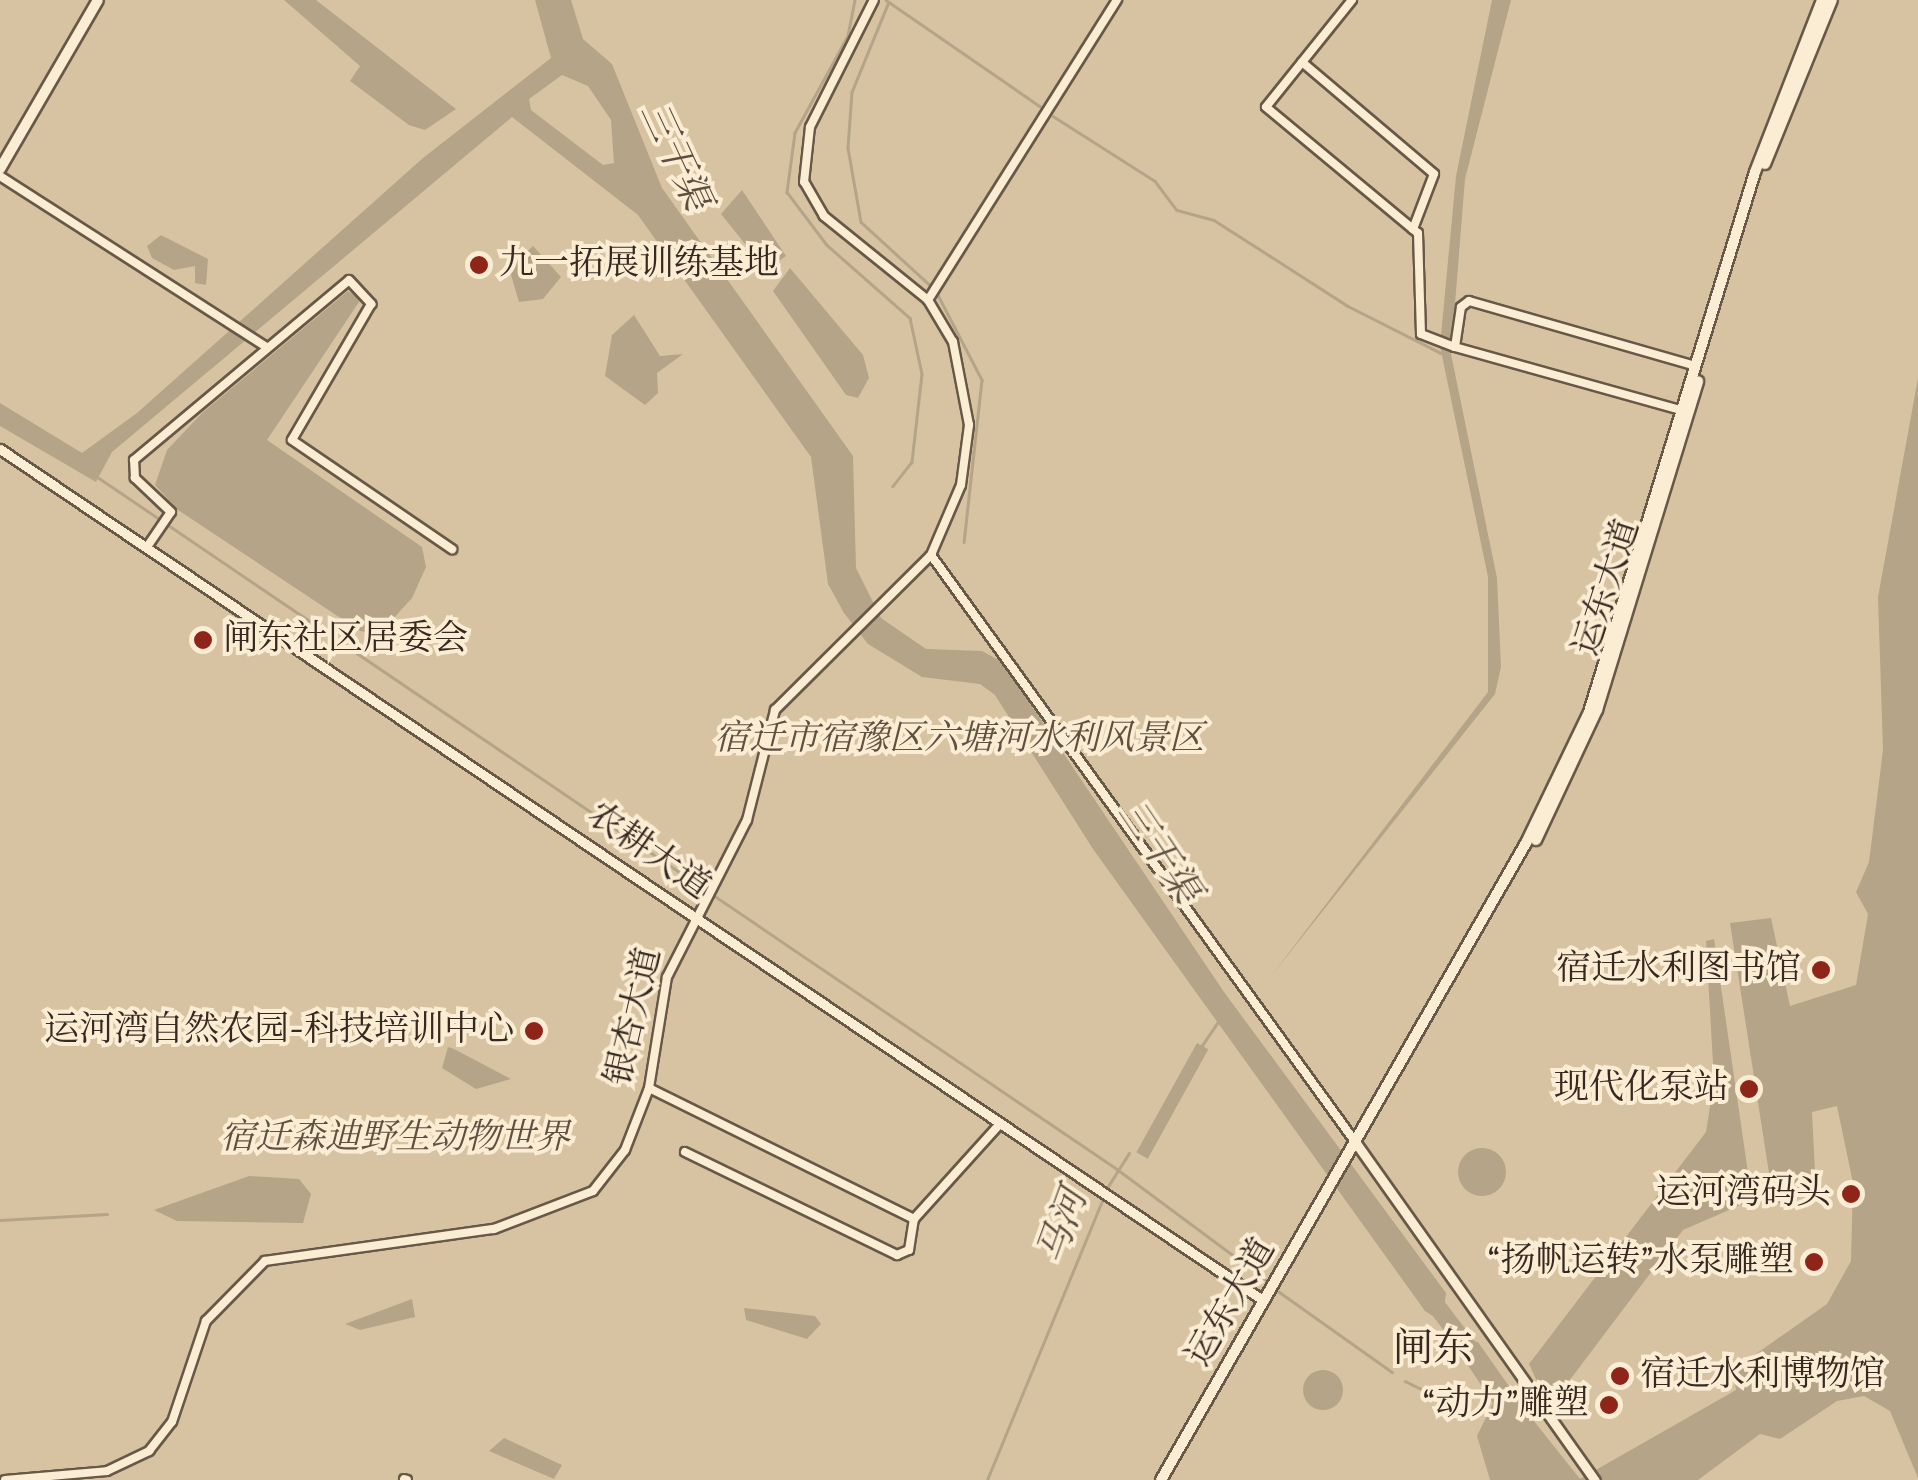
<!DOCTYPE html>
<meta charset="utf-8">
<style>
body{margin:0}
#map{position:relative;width:1918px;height:1480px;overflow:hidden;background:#f7e3bd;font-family:Vollkorn,"Noto Serif SC",serif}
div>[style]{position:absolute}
.green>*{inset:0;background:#d7c3a2;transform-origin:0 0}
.water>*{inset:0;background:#b6a488;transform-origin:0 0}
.round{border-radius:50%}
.stream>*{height:2.5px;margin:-1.25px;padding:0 1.25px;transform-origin:1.25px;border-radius:1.25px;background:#b6a488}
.river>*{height:18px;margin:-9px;padding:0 9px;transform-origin:9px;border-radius:9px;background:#b6a488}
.roads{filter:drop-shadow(2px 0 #685847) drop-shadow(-2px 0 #685847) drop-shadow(0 2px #685847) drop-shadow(0 -2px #685847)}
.minor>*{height:8px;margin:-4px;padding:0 4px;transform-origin:4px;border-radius:4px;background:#faedd4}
.tertiary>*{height:9px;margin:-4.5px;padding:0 4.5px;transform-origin:4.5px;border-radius:4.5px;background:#faedd4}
.secondary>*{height:10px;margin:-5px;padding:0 5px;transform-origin:5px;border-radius:5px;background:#faedd4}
.dots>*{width:28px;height:28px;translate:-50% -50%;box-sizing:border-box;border:5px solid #faedd4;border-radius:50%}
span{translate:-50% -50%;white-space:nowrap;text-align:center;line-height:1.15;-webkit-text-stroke:8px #faedd4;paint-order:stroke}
.poi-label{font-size:35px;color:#382920}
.left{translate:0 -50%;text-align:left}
.right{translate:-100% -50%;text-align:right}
.street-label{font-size:35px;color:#382920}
.park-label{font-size:35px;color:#605040;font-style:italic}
.water-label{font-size:38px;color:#5e4e3f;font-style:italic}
.quarter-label{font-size:40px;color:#382920}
</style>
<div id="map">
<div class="green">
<i style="left:0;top:0;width:1918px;height:1480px"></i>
</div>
<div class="water">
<i style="clip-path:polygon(284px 0,316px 0,456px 109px,425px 130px,409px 125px,350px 81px,360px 66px)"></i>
<i style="clip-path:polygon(evenodd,535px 0,571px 0,583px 39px,612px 64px,662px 188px,853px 456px,856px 568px,881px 618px,926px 649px,982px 651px,1002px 662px,1224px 992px,1446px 1293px,1442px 1322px,1425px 1311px,1093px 849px,995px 695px,980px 684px,922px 677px,868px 644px,844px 613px,828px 584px,811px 457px,638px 215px,512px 117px,112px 452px,96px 482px,0 426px,0 403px,82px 453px,137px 413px,423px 158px,551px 58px,535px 0,562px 75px,588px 86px,611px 120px,614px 163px,603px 165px,531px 110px,529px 99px,562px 75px)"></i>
<i style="clip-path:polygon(1492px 0,1511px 0,1465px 179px,1451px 354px,1497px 578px,1501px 667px,1495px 694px,1268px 980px,1488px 692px,1488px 577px,1440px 346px,1456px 176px)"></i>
<i style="clip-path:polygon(742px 190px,786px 256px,766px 270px,721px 214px)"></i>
<i style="clip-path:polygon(161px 235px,208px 259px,206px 285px,195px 283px,195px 266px,174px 270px,152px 258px,147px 246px)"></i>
<i style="clip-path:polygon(533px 246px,561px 277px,543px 299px,519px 302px,509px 268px)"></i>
<i style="clip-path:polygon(790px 268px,863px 355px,869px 378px,858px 398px,846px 395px,773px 291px)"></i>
<i style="clip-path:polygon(348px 291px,361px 299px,267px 440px,422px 547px,426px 567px,412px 598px,379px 634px,360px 631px,178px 510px,155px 485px,167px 450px,202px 413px)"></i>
<i style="clip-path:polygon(634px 315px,660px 356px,683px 354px,657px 373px,658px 393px,645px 405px,605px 376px,612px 335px)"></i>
<i style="clip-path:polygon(1918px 378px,1918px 1478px,1890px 1411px,1864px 1396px,1837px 1401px,1780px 1439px,1760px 1434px,1698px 1480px,1490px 1480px,1477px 1436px,1493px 1403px,1461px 1355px,1466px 1339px,1478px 1342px,1520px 1402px,1528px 1399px,1526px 1411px,1580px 1479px,1736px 1390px,1733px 1370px,1827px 1304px,1851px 1261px,1853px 1183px,1837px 1106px,1812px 1112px,1816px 1192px,1774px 1205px,1730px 923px,1771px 918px,1790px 1006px,1856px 985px,1868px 914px,1856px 892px,1869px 862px,1883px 750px,1878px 597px)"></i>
<i style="clip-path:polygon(1714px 939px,1752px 1200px,1683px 1230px,1557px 1397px,1541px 1390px,1529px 1364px,1706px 1132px,1714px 1081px,1706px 941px)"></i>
<i style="left:1197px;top:1043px;width:13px;height:125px;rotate:29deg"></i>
<i style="clip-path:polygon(448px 1047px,454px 1049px,511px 1079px,476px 1089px,442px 1068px)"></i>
<i class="round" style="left:1458px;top:1148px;width:48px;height:48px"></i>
<i style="clip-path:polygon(249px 1176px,299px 1179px,311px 1194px,303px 1223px,177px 1221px,154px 1210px)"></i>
<i style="clip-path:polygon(412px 1299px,415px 1317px,360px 1330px,345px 1324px)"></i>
<i style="clip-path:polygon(744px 1308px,815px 1316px,821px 1324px,807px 1339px,746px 1320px)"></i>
<i class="round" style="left:1303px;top:1370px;width:40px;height:40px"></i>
<i style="clip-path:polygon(504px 1438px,562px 1465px,554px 1479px,489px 1451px)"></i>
</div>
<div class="stream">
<i style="left:855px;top:0;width:37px;rotate:101deg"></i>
<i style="left:848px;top:36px;width:111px;rotate:118.7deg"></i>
<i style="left:795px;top:133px;width:60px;rotate:97.7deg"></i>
<i style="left:787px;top:192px;width:66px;rotate:53deg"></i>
<i style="left:827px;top:245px;width:111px;rotate:41.3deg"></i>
<i style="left:910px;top:318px;width:57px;rotate:77.9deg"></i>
<i style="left:922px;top:374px;width:89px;rotate:96.5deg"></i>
<i style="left:912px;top:462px;width:31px;rotate:128deg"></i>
<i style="left:886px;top:0;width:188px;rotate:34.6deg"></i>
<i style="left:889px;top:2px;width:97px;rotate:112.3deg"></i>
<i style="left:852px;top:92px;width:56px;rotate:94.1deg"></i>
<i style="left:848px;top:148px;width:75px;rotate:80deg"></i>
<i style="left:861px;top:222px;width:92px;rotate:42.4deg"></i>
<i style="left:1053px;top:116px;width:121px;rotate:32.5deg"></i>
<i style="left:1155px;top:181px;width:36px;rotate:53deg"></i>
<i style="left:1177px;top:210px;width:38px;rotate:15deg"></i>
<i style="left:1214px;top:220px;width:159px;rotate:32.7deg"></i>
<i style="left:1348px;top:306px;width:104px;rotate:26.8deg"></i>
<i style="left:938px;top:295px;width:96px;rotate:62.6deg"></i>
<i style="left:982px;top:380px;width:163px;rotate:96.3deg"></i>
<i style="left:99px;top:478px;width:1230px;rotate:34.17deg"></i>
<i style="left:1117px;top:1169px;width:189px;rotate:36.6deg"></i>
<i style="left:1201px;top:1047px;width:32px;rotate:-56deg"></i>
<i style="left:1107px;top:1188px;width:41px;rotate:-57.8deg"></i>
<i style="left:0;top:1220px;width:107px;rotate:-3.2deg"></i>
<i style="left:1278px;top:1291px;width:140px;rotate:35.4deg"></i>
<i style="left:1405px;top:1381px;width:73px;rotate:25.9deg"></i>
<i style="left:987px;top:1480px;width:307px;rotate:-67.6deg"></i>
</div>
<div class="river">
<i style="left:1432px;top:1300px;width:74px;rotate:52.7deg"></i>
</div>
<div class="roads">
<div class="minor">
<i style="left:1352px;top:0;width:137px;rotate:128.8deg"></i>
<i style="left:1266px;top:107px;width:197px;rotate:39.7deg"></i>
<i style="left:1418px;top:233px;width:101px;rotate:88.3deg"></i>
<i style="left:1421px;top:334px;width:36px;rotate:21deg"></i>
<i style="left:1302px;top:62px;width:173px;rotate:40.3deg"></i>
<i style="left:1434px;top:174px;width:59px;rotate:110.9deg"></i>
<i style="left:0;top:176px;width:316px;rotate:32.7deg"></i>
<i style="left:928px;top:300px;width:355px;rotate:-57.8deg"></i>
<i style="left:1684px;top:411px;width:238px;rotate:-164.4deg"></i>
<i style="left:1455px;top:347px;width:40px;rotate:-81.5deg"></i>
<i style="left:1461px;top:307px;width:10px;rotate:-37deg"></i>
<i style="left:1469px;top:301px;width:235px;rotate:16deg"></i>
<i style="left:147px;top:547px;width:42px;rotate:-55.6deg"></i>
<i style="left:171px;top:512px;width:50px;rotate:-136.6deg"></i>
<i style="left:135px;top:478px;width:18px;rotate:-93deg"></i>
<i style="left:134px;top:460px;width:280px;rotate:-39.9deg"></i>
<i style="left:349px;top:280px;width:33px;rotate:47deg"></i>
<i style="left:371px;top:304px;width:157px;rotate:120.2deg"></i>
<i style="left:292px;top:440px;width:194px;rotate:34.3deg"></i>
<i style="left:931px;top:555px;width:726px;rotate:54.14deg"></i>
<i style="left:649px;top:1088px;width:296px;rotate:26.3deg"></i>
<i style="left:914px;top:1219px;width:127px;rotate:-47.9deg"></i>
<i style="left:685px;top:1152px;width:236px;rotate:25.9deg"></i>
<i style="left:897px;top:1255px;width:13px;rotate:-23deg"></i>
<i style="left:909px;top:1250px;width:31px;rotate:-81deg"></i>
<i style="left:404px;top:1479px;width:3px;rotate:18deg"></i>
<i style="left:5px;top:1480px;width:102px;rotate:-5deg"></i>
<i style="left:107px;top:1471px;width:47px;rotate:-25.5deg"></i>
<i style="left:149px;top:1451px;width:37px;rotate:-52deg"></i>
<i style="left:172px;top:1422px;width:107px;rotate:-71.4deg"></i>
<i style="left:206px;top:1321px;width:84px;rotate:-45.5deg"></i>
<i style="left:265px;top:1261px;width:231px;rotate:-8deg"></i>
<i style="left:494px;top:1229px;width:106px;rotate:-21deg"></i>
<i style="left:593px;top:1191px;width:52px;rotate:-52deg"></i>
<i style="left:625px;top:1150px;width:66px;rotate:-68.8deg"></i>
<i style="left:649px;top:1088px;width:112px;rotate:-80.8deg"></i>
<i style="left:667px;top:977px;width:176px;rotate:-63deg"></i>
<i style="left:747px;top:820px;width:114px;rotate:-75.7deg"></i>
<i style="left:775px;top:710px;width:220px;rotate:-44.8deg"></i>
<i style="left:931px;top:555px;width:76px;rotate:-66.8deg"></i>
<i style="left:961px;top:485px;width:61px;rotate:-82.4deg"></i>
<i style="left:969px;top:425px;width:85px;rotate:-100.9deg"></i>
<i style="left:953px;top:342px;width:49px;rotate:-120.8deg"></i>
<i style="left:928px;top:300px;width:134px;rotate:-141.1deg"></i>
<i style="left:824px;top:216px;width:39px;rotate:-120deg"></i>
<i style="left:804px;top:182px;width:55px;rotate:-83.8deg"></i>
<i style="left:810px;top:127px;width:142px;rotate:-63.3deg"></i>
</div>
<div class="tertiary">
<i style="left:0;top:449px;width:1524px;rotate:33.98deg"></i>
<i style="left:1356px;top:1143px;width:413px;rotate:54.7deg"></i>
</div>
<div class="secondary">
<i style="left:1765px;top:164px;width:177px;rotate:-67.8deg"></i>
<i style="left:0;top:169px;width:195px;rotate:-59.9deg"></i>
<i style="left:1536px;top:840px;width:144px;rotate:-64.9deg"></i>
<i style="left:1597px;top:710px;width:344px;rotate:-72.9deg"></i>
<i style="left:1161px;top:1480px;width:734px;rotate:-60.19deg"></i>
<i style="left:1526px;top:843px;width:145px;rotate:-64.3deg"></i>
<i style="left:1589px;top:712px;width:565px;rotate:-72.91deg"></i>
<i style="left:1755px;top:172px;width:185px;rotate:-68.7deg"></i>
</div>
</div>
<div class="dots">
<i style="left:479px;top:265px;background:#8f2418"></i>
<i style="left:203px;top:640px;background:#8f2418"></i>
<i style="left:1821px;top:970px;background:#8f2418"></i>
<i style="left:534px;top:1031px;background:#8f2418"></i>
<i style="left:1749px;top:1089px;background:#8f2418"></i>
<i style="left:1851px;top:1194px;background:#8f2418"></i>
<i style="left:1814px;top:1262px;background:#8f2418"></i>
<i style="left:1620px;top:1376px;background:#8f2418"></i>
<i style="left:1609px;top:1405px;background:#8f2418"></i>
</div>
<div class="poi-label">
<span class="left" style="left:499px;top:265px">九一拓展训练基地</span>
<span class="left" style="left:223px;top:640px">闸东社区居委会</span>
<span class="right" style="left:1801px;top:970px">宿迁水利图书馆</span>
<span class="right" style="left:514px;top:1031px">运河湾自然农园-科技培训中心</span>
<span class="right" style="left:1729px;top:1089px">现代化泵站</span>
<span class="right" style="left:1831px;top:1194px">运河湾码头</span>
<span class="right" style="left:1794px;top:1262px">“扬帆运转”水泵雕塑</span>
<span class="left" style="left:1640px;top:1376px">宿迁水利博物馆</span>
<span class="right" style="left:1589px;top:1405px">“动力”雕塑</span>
</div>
<div class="street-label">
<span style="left:1608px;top:588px;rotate:-72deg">运东大道</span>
<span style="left:648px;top:852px;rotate:35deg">农耕大道</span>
<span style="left:635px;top:1017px;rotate:-77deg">银杏大道</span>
<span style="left:1232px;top:1303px;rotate:-60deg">运东大道</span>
</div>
<div class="park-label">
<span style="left:959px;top:740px">宿迁市宿豫区六塘河水利风景区</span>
<span style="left:395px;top:1139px">宿迁森迪野生动物世界</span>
</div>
<div class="water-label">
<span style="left:673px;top:157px;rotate:65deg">三干渠</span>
<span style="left:1157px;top:853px;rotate:56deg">三干渠</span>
<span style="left:1065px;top:1227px;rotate:-70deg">马河</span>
</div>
<div class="quarter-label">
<span style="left:1433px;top:1351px">闸东</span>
</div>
</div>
